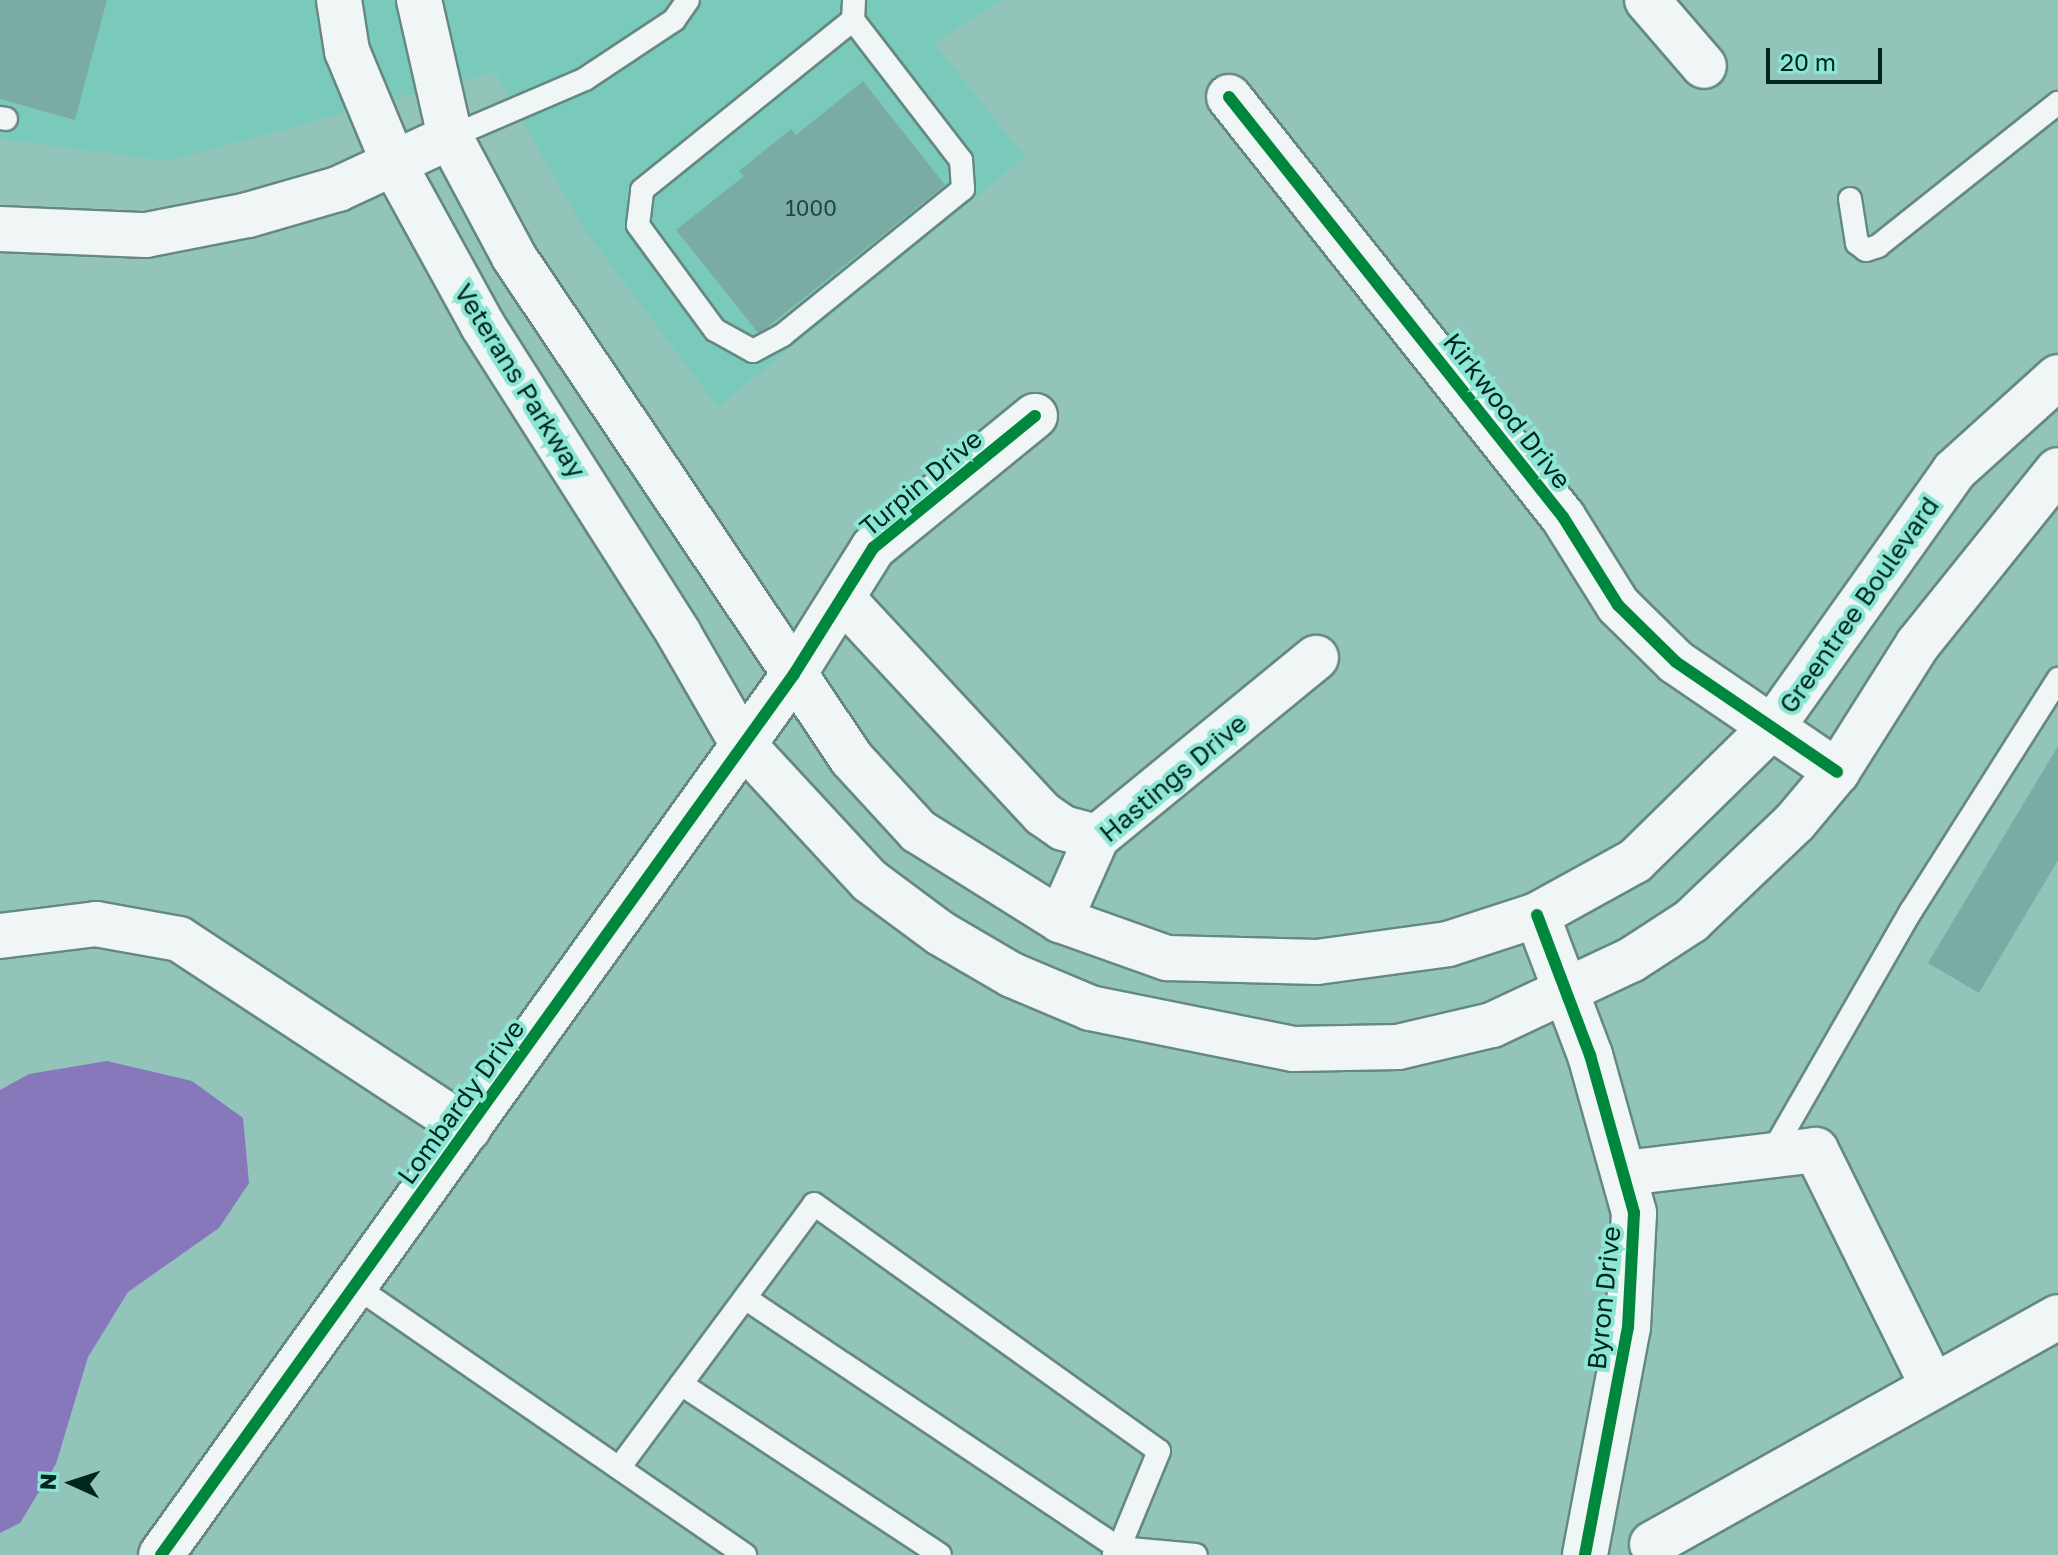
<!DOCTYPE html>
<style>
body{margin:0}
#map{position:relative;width:2058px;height:1555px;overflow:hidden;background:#93c4ba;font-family:"Golos Text",sans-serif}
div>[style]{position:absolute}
.built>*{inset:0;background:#7acabb}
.water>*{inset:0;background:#8678bb}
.building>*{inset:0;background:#7baca3}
.roads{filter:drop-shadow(2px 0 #658982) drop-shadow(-2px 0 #658982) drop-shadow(0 2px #658982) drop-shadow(0 -2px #658982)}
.lane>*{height:22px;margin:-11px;padding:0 11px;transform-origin:11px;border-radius:11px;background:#eff6f5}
.street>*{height:44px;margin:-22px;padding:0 22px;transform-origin:22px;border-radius:22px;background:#eff6f5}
.secondary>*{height:44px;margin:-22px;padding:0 22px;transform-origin:22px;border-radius:22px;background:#eff6f5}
.cycleway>*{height:12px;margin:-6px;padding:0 6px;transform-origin:6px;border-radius:6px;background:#00873e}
span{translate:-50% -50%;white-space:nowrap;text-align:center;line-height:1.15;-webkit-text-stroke:8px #8be6d4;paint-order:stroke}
.number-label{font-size:22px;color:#204842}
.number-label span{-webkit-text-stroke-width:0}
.street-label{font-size:26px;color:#002620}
.north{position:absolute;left:32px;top:1443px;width:80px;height:80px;-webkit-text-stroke:6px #8be6d4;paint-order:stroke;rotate:273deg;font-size:22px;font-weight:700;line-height:32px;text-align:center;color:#002620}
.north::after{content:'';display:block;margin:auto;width:28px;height:36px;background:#002620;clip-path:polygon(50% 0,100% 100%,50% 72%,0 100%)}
.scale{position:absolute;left:1766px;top:48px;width:116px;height:36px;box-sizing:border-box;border:4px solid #002620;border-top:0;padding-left:10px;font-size:24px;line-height:28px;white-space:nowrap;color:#002620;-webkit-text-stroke:6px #8be6d4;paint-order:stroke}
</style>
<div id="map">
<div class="built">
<i style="clip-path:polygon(0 0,1002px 0,934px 43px,1025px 157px,718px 407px,584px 229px,495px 72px,168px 161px,0 139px)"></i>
</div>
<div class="water">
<i style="clip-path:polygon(107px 1061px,192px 1081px,243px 1118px,249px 1183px,219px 1228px,128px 1292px,88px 1357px,56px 1464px,20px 1523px,0 1533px,0 1090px,29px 1074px)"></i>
</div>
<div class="building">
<i style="clip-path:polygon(0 0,107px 0,75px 120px,0 99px)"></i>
<i style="clip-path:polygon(863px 81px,945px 185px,759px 334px,676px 230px,744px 176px,739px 171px,791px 129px,796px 135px)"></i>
<i style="clip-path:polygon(2058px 746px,2058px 860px,1979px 993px,1928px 963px)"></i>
</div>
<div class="roads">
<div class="lane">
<i style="left:853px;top:20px;width:177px;rotate:52.4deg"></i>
<i style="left:961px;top:160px;width:29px;rotate:86deg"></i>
<i style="left:963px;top:189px;width:232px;rotate:141deg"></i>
<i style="left:783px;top:335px;width:34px;rotate:152deg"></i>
<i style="left:753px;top:351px;width:43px;rotate:-151.1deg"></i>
<i style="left:715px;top:330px;width:130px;rotate:-126.3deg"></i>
<i style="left:638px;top:225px;width:35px;rotate:-83deg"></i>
<i style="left:642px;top:190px;width:271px;rotate:-38.9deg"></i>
<i style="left:853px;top:20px;width:20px;rotate:-87deg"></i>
<i style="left:0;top:118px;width:6px;rotate:9deg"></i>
<i style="left:450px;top:137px;width:147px;rotate:-23.2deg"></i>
<i style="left:585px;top:79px;width:107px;rotate:-33.5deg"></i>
<i style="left:674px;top:20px;width:24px;rotate:-55deg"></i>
<i style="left:1850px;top:199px;width:45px;rotate:81deg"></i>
<i style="left:1857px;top:243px;width:11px;rotate:38deg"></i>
<i style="left:1866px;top:250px;width:13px;rotate:-18deg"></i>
<i style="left:1878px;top:246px;width:230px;rotate:-38.5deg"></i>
<i style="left:1770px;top:1156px;width:283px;rotate:-60.1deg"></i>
<i style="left:1911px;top:911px;width:275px;rotate:-57.6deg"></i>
<i style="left:355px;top:1286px;width:474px;rotate:34.6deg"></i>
<i style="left:745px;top:1298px;width:450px;rotate:33.8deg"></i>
<i style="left:1119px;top:1548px;width:9px;rotate:126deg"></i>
<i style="left:681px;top:1384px;width:310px;rotate:33.4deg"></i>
<i style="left:619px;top:1468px;width:328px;rotate:-53.5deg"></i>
<i style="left:814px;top:1204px;width:424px;rotate:35.6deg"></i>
<i style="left:1159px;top:1451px;width:105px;rotate:112.4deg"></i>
<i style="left:1119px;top:1548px;width:77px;rotate:5.2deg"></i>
</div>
<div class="street">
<i style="left:1647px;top:0;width:87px;rotate:49.2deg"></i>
<i style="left:1229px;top:97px;width:537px;rotate:51.51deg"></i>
<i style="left:1563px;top:517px;width:104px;rotate:58deg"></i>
<i style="left:1618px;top:605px;width:81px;rotate:44.5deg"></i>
<i style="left:1676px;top:662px;width:195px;rotate:34.3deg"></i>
<i style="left:0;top:229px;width:146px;rotate:2.4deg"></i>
<i style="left:146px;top:235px;width:104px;rotate:-11.1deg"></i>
<i style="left:248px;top:215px;width:94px;rotate:-16.1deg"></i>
<i style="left:338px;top:189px;width:123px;rotate:-24.9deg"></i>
<i style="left:843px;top:599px;width:294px;rotate:47.1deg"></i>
<i style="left:1043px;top:814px;width:24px;rotate:35deg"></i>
<i style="left:1063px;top:828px;width:35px;rotate:15deg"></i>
<i style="left:794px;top:674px;width:149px;rotate:-57.9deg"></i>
<i style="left:873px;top:548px;width:209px;rotate:-39.2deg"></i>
<i style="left:1060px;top:920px;width:91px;rotate:-66deg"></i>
<i style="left:1097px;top:837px;width:283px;rotate:-39.3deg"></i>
<i style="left:0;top:936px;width:97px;rotate:-7.1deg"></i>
<i style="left:96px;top:924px;width:84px;rotate:10.2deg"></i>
<i style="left:179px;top:939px;width:346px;rotate:33.3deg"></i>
<i style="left:1626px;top:1173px;width:191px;rotate:-6.9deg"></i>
<i style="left:1816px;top:1150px;width:262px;rotate:63.7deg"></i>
<i style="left:1652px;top:1544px;width:465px;rotate:-29.2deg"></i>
</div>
<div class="secondary">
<i style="left:339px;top:0;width:52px;rotate:81.1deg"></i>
<i style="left:347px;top:51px;width:122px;rotate:67.4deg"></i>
<i style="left:394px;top:164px;width:185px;rotate:61.2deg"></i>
<i style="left:483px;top:326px;width:365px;rotate:57.5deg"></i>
<i style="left:679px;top:634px;width:126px;rotate:60deg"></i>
<i style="left:742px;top:743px;width:188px;rotate:47.2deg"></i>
<i style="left:870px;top:881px;width:87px;rotate:36.6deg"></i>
<i style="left:940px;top:933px;width:83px;rotate:30.3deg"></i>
<i style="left:1012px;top:975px;width:85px;rotate:22.9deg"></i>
<i style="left:1090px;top:1008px;width:208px;rotate:11.4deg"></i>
<i style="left:1294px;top:1049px;width:104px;rotate:-1.1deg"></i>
<i style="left:1398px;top:1047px;width:97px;rotate:-13.2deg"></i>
<i style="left:1492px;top:1025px;width:153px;rotate:-25.1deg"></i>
<i style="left:1631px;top:960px;width:72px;rotate:-33deg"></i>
<i style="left:1691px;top:921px;width:144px;rotate:-43.6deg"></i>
<i style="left:1795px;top:822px;width:65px;rotate:-50deg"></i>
<i style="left:1837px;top:772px;width:151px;rotate:-57.7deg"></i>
<i style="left:1918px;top:644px;width:223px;rotate:-51.2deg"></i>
<i style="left:419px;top:0;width:140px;rotate:77.2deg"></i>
<i style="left:450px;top:137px;width:136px;rotate:61.9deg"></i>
<i style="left:514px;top:257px;width:605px;rotate:56.05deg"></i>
<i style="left:852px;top:759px;width:98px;rotate:47.5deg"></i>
<i style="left:918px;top:831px;width:168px;rotate:32.1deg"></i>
<i style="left:1060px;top:920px;width:114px;rotate:19.6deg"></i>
<i style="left:1167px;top:958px;width:150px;rotate:1.5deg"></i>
<i style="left:1317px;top:962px;width:132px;rotate:-7.8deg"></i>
<i style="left:1448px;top:944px;width:94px;rotate:-18deg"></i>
<i style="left:1537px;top:915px;width:112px;rotate:-28.9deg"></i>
<i style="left:1635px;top:861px;width:193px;rotate:-44.4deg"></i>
<i style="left:1773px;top:726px;width:313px;rotate:-54.6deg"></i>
<i style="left:1954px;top:471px;width:140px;rotate:-42.1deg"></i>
<i style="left:1537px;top:915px;width:150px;rotate:69.3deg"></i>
<i style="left:1590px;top:1055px;width:164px;rotate:74.4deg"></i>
<i style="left:1634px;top:1213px;width:114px;rotate:93deg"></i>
<i style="left:1628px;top:1327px;width:232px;rotate:100.7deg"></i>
<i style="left:161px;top:1555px;width:1085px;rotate:-54.3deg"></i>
</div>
</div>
<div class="cycleway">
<i style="left:1229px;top:97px;width:537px;rotate:51.51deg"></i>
<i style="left:1563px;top:517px;width:104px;rotate:58deg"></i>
<i style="left:1618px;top:605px;width:81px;rotate:44.5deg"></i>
<i style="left:1676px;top:662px;width:195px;rotate:34.3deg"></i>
<i style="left:1537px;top:915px;width:150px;rotate:69.3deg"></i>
<i style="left:1590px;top:1055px;width:164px;rotate:74.4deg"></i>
<i style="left:1634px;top:1213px;width:114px;rotate:93deg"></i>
<i style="left:1628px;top:1327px;width:232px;rotate:100.7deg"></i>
<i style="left:161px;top:1555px;width:1085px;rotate:-54.3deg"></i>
<i style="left:794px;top:674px;width:149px;rotate:-57.9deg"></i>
<i style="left:873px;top:548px;width:209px;rotate:-39.2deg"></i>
</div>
<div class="number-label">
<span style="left:811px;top:208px">1000</span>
</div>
<div class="street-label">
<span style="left:520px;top:381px;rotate:58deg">Veterans Parkway</span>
<span style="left:1507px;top:411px;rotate:52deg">Kirkwood Drive</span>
<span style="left:921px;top:483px;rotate:-40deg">Turpin Drive</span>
<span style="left:1859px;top:605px;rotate:-55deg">Greentree Boulevard</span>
<span style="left:1173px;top:778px;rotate:-40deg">Hastings Drive</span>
<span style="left:461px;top:1102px;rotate:-54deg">Lombardy Drive</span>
<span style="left:1604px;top:1298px;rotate:-84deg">Byron Drive</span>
</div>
<div class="north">N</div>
<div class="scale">20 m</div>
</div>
